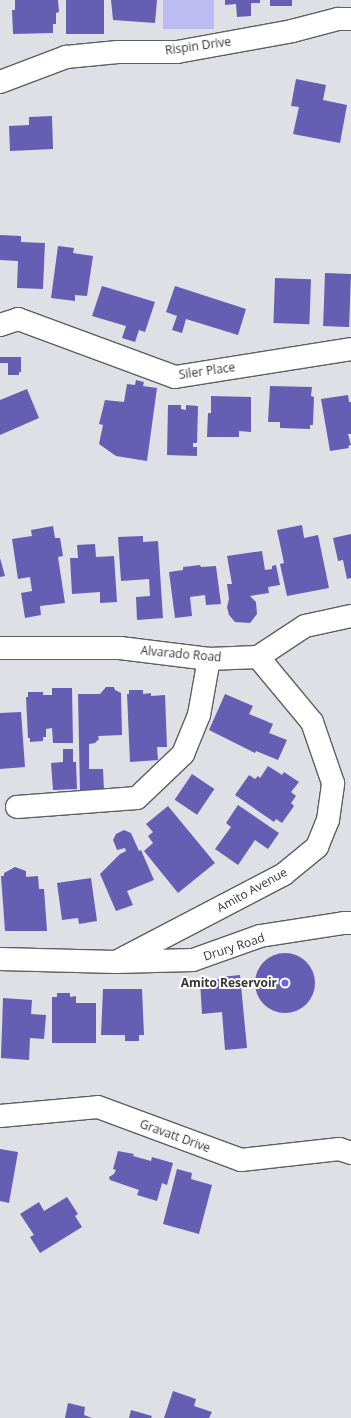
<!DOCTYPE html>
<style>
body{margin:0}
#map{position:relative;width:351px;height:1418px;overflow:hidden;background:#dfdfe6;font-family:"Open Sans",sans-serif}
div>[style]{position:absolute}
.green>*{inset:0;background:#bcbcf2;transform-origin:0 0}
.building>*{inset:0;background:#655eb2;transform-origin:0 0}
.round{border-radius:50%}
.roads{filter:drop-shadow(1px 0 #5e5e64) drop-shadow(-1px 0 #5e5e64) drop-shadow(0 1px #5e5e64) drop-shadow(0 -1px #5e5e64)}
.minor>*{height:22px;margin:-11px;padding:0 11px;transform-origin:11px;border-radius:11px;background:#fff}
.dots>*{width:11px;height:11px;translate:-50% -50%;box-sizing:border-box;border:2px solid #fff;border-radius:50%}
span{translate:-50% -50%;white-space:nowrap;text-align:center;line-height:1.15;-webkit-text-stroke:4px #fff;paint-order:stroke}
.street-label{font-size:12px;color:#353538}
.poi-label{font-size:12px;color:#353538;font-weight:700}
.right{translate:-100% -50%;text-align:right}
</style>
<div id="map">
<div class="green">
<i style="left:163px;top:0;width:51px;height:29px"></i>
</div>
<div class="building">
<i style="clip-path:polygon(15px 0,58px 0,59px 12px,56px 13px,56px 24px,53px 24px,53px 33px,13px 34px,12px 10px,15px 10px)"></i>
<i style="left:66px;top:0;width:38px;height:34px"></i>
<i style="clip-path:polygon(111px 0,157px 0,155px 23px,113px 20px)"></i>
<i style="clip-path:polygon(225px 0,260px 0,260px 3px,251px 3px,251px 16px,237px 17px,236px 4px,225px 5px)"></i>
<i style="left:270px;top:0;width:22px;height:6px"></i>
<i style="clip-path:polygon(296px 79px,326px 85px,323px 100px,347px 105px,340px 143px,293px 134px,299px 107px,291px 106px)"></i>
<i style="clip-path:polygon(52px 116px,53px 149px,10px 151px,9px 126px,29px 125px,29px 117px)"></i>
<i style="clip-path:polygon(0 235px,21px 236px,21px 242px,45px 243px,43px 289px,17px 288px,18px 261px,0 260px)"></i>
<i style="clip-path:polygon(58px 246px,74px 248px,73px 253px,93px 256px,87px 296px,75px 295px,75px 301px,51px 298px)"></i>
<i style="left:325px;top:273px;width:26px;height:53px;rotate:2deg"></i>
<i style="left:275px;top:278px;width:36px;height:45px;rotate:2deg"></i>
<i style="clip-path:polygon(102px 286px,155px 302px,145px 332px,139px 330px,135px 342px,122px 338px,126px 326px,92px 316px)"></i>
<i style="clip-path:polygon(175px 286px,246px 309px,238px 335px,186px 319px,182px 333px,172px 330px,177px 316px,166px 312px)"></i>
<i style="clip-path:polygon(0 357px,21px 357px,21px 372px,19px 372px,19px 375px,8px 375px,8px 363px,0 363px)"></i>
<i style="clip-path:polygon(136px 380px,144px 382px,143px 386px,157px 388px,147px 461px,116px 456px,99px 444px,103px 425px,99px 424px,105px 400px,124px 402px,127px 384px,135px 385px)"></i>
<i style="clip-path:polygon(270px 386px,312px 387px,311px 396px,314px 397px,313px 425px,310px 425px,310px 429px,280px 428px,280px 422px,268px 422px)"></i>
<i style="clip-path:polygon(27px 389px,39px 418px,0 435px,0 400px)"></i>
<i style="clip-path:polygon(348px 395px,349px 402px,351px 402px,351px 434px,348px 434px,351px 445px,348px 446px,349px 448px,330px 451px,321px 399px)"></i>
<i style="clip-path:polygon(211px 396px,251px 397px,251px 432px,239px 431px,239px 437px,207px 437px,208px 413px,211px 413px)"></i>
<i style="clip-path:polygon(168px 405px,181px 405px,181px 409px,186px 410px,186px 405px,198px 406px,197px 443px,193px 443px,193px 447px,197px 447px,197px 456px,167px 455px)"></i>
<i style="clip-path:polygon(302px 525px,304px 538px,318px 535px,329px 588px,287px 596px,280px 564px,284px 563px,277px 530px)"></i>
<i style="clip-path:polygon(53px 526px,55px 538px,60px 538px,63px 556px,58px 557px,65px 603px,40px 606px,41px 615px,25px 618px,21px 593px,32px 591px,30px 577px,18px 579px,12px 539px,32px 536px,31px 530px)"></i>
<i style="clip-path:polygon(351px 534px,351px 578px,347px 579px,343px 560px,338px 561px,333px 538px)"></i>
<i style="clip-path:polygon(143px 536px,143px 542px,158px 541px,163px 618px,137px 620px,136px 597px,150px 596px,149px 579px,121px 581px,118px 537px)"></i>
<i style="clip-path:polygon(95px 544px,96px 557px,114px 556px,117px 602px,100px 603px,100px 592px,72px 594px,70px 558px,78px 558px,77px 545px)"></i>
<i style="clip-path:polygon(262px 551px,265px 570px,272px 569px,272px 566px,276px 565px,280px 585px,268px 587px,269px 593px,250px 596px,256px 602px,257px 614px,250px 623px,235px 622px,229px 615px,227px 607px,229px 599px,227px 584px,232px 584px,227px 556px)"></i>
<i style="clip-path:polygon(0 558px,5px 576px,0 577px)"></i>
<i style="clip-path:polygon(200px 565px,201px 567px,216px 566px,221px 604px,206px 605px,205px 595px,190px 597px,192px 616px,175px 618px,169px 572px,183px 570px,183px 567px)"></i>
<i style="clip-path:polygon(106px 687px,114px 687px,115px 690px,121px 693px,122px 735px,98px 736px,99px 739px,95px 743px,89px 744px,89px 769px,103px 769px,104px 791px,80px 792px,78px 694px,100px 694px)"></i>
<i style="clip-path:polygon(52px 688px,72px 688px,73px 743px,53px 743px,52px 728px,46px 729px,46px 737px,43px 737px,43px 741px,30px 742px,30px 738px,28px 738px,26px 697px,28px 697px,28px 692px,43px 692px,43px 695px,52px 695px)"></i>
<i style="clip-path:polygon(129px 690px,143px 690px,143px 694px,151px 693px,151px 696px,165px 695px,167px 747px,157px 747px,158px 760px,130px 762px,127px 694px,129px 694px)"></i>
<i style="clip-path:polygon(225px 694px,253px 706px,249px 714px,273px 724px,269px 733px,287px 740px,278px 760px,256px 751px,255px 753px,209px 730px)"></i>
<i style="clip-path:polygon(21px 712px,25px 767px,0 769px,0 713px)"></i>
<i style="clip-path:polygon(63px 749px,73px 749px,73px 762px,76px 762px,77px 789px,53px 790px,51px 763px,63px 762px)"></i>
<i style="clip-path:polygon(268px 766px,282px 775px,284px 772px,299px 782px,291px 792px,296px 796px,291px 803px,294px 806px,282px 823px,276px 819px,274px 822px,235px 795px,249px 775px,255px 779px,258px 776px,260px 778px)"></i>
<i style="left:192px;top:774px;width:27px;height:31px;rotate:34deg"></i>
<i style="clip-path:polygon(238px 805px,279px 833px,268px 849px,255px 840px,238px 865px,215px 849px,231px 827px,226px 823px)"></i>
<i style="clip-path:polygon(168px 806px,215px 863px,178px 893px,144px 851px,153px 843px,148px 836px,153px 832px,146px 824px)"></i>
<i style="clip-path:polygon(124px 830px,131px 833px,139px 851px,141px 850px,154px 880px,127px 891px,133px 905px,116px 911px,100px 874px,120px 854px,126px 851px,125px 848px,117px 850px,113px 840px,116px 834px)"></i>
<i style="clip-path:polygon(15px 867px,26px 871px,26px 877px,38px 876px,39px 889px,44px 889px,47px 931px,5px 931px,1px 876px,4px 876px,4px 873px)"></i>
<i style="clip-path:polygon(91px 878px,97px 921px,79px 924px,78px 918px,62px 920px,57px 883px)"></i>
<i class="round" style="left:255px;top:953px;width:60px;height:60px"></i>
<i style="clip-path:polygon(240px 975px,247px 1048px,225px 1050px,222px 1012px,202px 1014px,200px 981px,221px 979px,221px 977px)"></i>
<i style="clip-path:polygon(103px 989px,142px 989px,144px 1035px,139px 1035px,139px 1041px,125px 1041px,125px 1035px,101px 1035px)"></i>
<i style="clip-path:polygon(57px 993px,70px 993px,70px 997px,76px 996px,76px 1003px,96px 1003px,96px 1043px,52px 1043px,52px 997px,57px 997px)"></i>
<i style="clip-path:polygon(3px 998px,32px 1000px,31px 1014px,46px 1015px,44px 1039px,30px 1038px,29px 1060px,1px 1058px)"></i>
<i style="clip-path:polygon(0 1149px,18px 1152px,9px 1203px,0 1201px)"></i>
<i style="clip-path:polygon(118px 1151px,134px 1154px,133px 1156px,151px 1161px,152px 1157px,173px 1163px,167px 1185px,162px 1183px,157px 1201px,137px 1195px,139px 1190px,110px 1180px,109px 1177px,114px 1174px,116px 1170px,113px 1169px)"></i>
<i style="clip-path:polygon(177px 1169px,192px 1173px,191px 1179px,212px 1185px,199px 1234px,163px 1224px)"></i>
<i style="clip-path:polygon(67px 1197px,78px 1214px,75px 1216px,82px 1227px,40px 1253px,30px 1237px,34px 1235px,20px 1214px,39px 1202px,44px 1211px)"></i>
<i style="clip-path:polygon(173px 1391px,196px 1399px,194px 1406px,212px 1412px,209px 1418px,164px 1418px)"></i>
<i style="clip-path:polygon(68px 1403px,85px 1407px,84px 1415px,92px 1418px,65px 1418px)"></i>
<i style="clip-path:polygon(131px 1410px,152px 1416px,151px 1418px,129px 1418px)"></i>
</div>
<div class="roads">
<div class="minor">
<i style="left:0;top:82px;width:71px;rotate:-20.7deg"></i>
<i style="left:66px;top:57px;width:52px;rotate:-5.5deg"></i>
<i style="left:118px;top:52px;width:59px"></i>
<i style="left:177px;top:52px;width:117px;rotate:-10.3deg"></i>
<i style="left:292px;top:31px;width:48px;rotate:-14.6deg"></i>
<i style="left:338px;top:19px;width:13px"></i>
<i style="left:0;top:325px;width:19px;rotate:-18deg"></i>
<i style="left:18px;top:319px;width:167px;rotate:20.3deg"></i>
<i style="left:175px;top:377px;width:178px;rotate:-9deg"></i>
<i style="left:0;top:648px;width:120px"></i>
<i style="left:120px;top:648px;width:90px;rotate:7deg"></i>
<i style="left:209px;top:659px;width:49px;rotate:-2.3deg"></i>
<i style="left:258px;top:657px;width:56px;rotate:-33.4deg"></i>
<i style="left:305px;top:626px;width:47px;rotate:-12.3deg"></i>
<i style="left:17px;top:807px;width:120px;rotate:-4.3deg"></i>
<i style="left:137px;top:798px;width:64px;rotate:-43.7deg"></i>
<i style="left:183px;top:754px;width:42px;rotate:-67.7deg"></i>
<i style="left:199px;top:715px;width:57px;rotate:-79.9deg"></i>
<i style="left:0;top:959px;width:116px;rotate:1.5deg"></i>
<i style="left:116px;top:962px;width:77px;rotate:-1.5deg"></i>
<i style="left:193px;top:960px;width:71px;rotate:-19.7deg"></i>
<i style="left:260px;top:936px;width:85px;rotate:-8.8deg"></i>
<i style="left:344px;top:923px;width:7px"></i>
<i style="left:116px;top:962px;width:190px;rotate:-27.6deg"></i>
<i style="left:284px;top:874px;width:43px;rotate:-39.3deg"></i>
<i style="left:317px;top:847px;width:29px;rotate:-68deg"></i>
<i style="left:328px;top:820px;width:37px;rotate:-82deg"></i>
<i style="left:333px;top:783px;width:65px;rotate:-109deg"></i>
<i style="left:312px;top:722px;width:85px;rotate:-129.7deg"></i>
<i style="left:0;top:1116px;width:98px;rotate:-5.2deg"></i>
<i style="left:98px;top:1107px;width:153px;rotate:20.3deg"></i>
<i style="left:241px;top:1160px;width:99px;rotate:-6.4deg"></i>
<i style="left:339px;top:1149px;width:13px;rotate:18deg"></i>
</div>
</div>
<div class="dots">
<i style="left:285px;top:983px;background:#7162dc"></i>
</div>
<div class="street-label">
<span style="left:198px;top:46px;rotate:-8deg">Rispin Drive</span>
<span style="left:207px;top:371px;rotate:-8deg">Siler Place</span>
<span style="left:181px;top:654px;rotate:5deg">Alvarado Road</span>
<span style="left:252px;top:890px;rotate:-29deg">Amito Avenue</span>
<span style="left:234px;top:947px;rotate:-18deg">Drury Road</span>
<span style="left:175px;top:1136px;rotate:20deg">Gravatt Drive</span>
</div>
<div class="poi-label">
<span class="right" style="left:277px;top:983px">Amito Reservoir</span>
</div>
</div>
